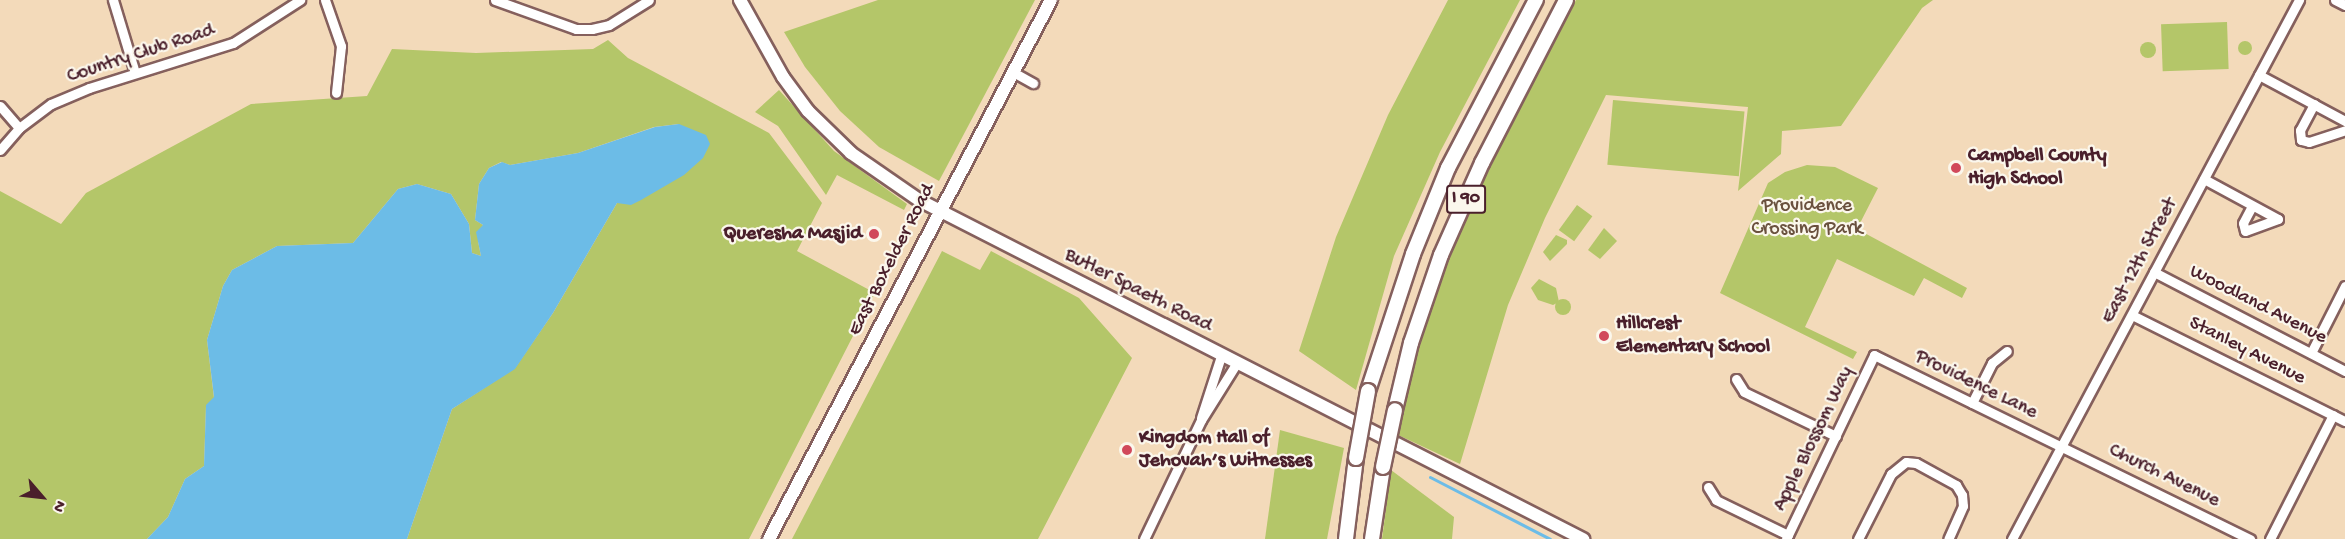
<!DOCTYPE html>
<meta charset="utf-8">
<style>
body{margin:0}
#map{position:relative;width:2345px;height:539px;overflow:hidden;background:#f3daba;font-family:"Gochi Hand",sans-serif}
div>[style]{position:absolute}
.green>*{inset:0;background:#b4c669;transform-origin:0 0}
.round{border-radius:50%}
.water>*{inset:0;background:#6cbce7}
.stream>*{height:3px;margin:-1.5px;padding:0 1.5px;transform-origin:1.5px;border-radius:1.5px;background:#6cbce7}
.roads{filter:drop-shadow(2px 0 #85605d) drop-shadow(-2px 0 #85605d) drop-shadow(0 2px #85605d) drop-shadow(0 -2px #85605d)}
.minor>*{height:9px;margin:-4.5px;padding:0 4.5px;transform-origin:4.5px;border-radius:4.5px;background:#fff}
.major>*{height:12px;margin:-6px;padding:0 6px;transform-origin:6px;border-radius:6px;background:#fff}
.highway>*{height:14px;margin:-7px;padding:0 7px;transform-origin:7px;border-radius:7px;background:#fff}
.bridges{filter:drop-shadow(2px 0 #85605d) drop-shadow(-2px 0 #85605d) drop-shadow(0 2px #85605d) drop-shadow(0 -2px #85605d)}
.highway-bridge>*{height:14px;margin:-7px;padding:0 7px;transform-origin:7px;border-radius:7px;background:#fff}
.dots>*{width:16px;height:16px;translate:-50% -50%;box-sizing:border-box;border:3px solid #fbf7ec;border-radius:50%}
span{translate:-50% -50%;white-space:nowrap;text-align:center;line-height:1.15;-webkit-text-stroke:4.5px #fbf7ec;paint-order:stroke}
.shield-label span{padding:2px 4px;background:#fbf7ec;border:2px solid;border-radius:4px;-webkit-text-stroke-width:0}
.shield-label{font-size:18px;color:#4a1f2b;font-weight:700}
.street-label{font-size:20px;color:#4a1f2b}
.poi-label{font-size:20px;color:#4a1f2b;font-weight:700}
.left{translate:0 -50%;text-align:left}
.right{translate:-100% -50%;text-align:right}
.park-label{font-size:20px;color:#6a513e}
.north{position:absolute;left:12px;top:467px;width:60px;height:60px;-webkit-text-stroke:4px #fbf7ec;paint-order:stroke;rotate:118deg;font-size:16px;font-weight:700;line-height:24px;text-align:center;color:#4a1f2b}
.north::after{content:'';display:block;margin:auto;width:21px;height:27px;background:#4a1f2b;clip-path:polygon(50% 0,100% 100%,50% 72%,0 100%)}
</style>
<div id="map">
<div class="green">
<i style="clip-path:polygon(878px 0,1035px 0,939px 181px,879px 147px,840px 111px,805px 67px,784px 32px)"></i>
<i style="clip-path:polygon(1448px 0,1520px 0,1440px 152px,1394px 256px,1356px 390px,1299px 351px,1336px 237px,1388px 115px)"></i>
<i style="clip-path:polygon(1576px 0,1933px 0,1922px 8px,1841px 126px,1782px 131px,1781px 154px,1738px 191px,1748px 107px,1606px 95px,1545px 218px,1508px 305px,1460px 464px,1396px 434px,1418px 346px,1450px 256px,1494px 155px)"></i>
<i style="left:2227px;top:22px;width:47px;height:66px;rotate:88deg"></i>
<i style="clip-path:polygon(608px 40px,628px 58px,769px 133px,822px 203px,797px 251px,875px 293px,749px 539px,407px 539px,452px 409px,515px 368px,553px 313px,617px 203px,625px 202px,679px 124px,654px 127px,578px 153px,510px 165px,501px 162px,489px 168px,479px 184px,475px 220px,483px 225px,478px 241px,481px 256px,472px 253px,469px 224px,451px 194px,417px 184px,398px 189px,353px 243px,277px 246px,232px 270px,223px 286px,207px 340px,214px 398px,206px 406px,204px 466px,185px 479px,168px 517px,147px 539px,0 539px,0 191px,61px 224px,86px 193px,251px 104px,367px 96px,392px 49px,476px 53px,593px 49px)"></i>
<i class="round" style="left:2238px;top:41px;width:14px;height:14px"></i>
<i class="round" style="left:2140px;top:42px;width:16px;height:16px"></i>
<i style="clip-path:polygon(779px 90px,834px 151px,907px 204px,904px 210px,837px 175px,826px 195px,778px 126px,755px 112px)"></i>
<i style="left:1613px;top:100px;width:132px;height:65px;rotate:5deg"></i>
<i style="clip-path:polygon(1807px 165px,1835px 167px,1878px 188px,1857px 229px,1967px 288px,1962px 298px,1924px 278px,1914px 296px,1837px 259px,1805px 327px,1857px 352px,1853px 359px,1720px 293px,1768px 183px,1785px 172px)"></i>
<i style="left:1577px;top:205px;width:19px;height:31px;rotate:36deg"></i>
<i style="clip-path:polygon(1604px 228px,1617px 241px,1600px 259px,1588px 250px)"></i>
<i style="clip-path:polygon(1556px 235px,1567px 240px,1567px 244px,1550px 261px,1543px 252px)"></i>
<i style="clip-path:polygon(942px 251px,980px 270px,991px 251px,1079px 298px,1132px 358px,1038px 539px,792px 539px)"></i>
<i style="clip-path:polygon(1539px 279px,1556px 288px,1559px 302px,1553px 305px,1538px 300px,1531px 288px)"></i>
<i class="round" style="left:1555px;top:299px;width:16px;height:16px"></i>
<i style="clip-path:polygon(1280px 430px,1344px 448px,1327px 539px,1265px 539px)"></i>
<i style="clip-path:polygon(1391px 470px,1454px 517px,1452px 539px,1382px 539px)"></i>
</div>
<div class="water">
<i style="clip-path:polygon(679px 124px,706px 135px,710px 144px,703px 158px,684px 175px,641px 200px,631px 205px,617px 203px,553px 313px,515px 369px,452px 409px,407px 539px,147px 539px,168px 517px,185px 479px,204px 466px,206px 405px,214px 397px,207px 340px,223px 286px,232px 270px,277px 246px,353px 243px,398px 189px,417px 184px,451px 194px,469px 224px,472px 253px,481px 256px,476px 232px,483px 225px,475px 220px,479px 184px,489px 168px,502px 162px,510px 165px,578px 153px,655px 127px)"></i>
</div>
<div class="stream">
<i style="left:1430px;top:477px;width:135px;rotate:27.3deg"></i>
</div>
<div class="roads">
<div class="minor">
<i style="left:113px;top:0;width:76px;rotate:73.2deg"></i>
<i style="left:325px;top:0;width:49px;rotate:70.8deg"></i>
<i style="left:341px;top:46px;width:47px;rotate:96.1deg"></i>
<i style="left:495px;top:0;width:86px;rotate:19.7deg"></i>
<i style="left:576px;top:29px;width:16px"></i>
<i style="left:592px;top:29px;width:17px;rotate:-13deg"></i>
<i style="left:609px;top:25px;width:47px;rotate:-32deg"></i>
<i style="left:2335px;top:0;width:11px;rotate:27deg"></i>
<i style="left:1013px;top:72px;width:23px;rotate:29deg"></i>
<i style="left:2259px;top:75px;width:98px;rotate:28.1deg"></i>
<i style="left:2314px;top:104px;width:30px;rotate:118deg"></i>
<i style="left:2300px;top:130px;width:10px;rotate:84deg"></i>
<i style="left:2301px;top:140px;width:8px;rotate:14deg"></i>
<i style="left:2309px;top:142px;width:38px;rotate:-18deg"></i>
<i style="left:0;top:106px;width:29px;rotate:49deg"></i>
<i style="left:0;top:150px;width:29px;rotate:-49deg"></i>
<i style="left:19px;top:128px;width:40px;rotate:-37deg"></i>
<i style="left:51px;top:104px;width:41px;rotate:-22.8deg"></i>
<i style="left:89px;top:88px;width:151px;rotate:-17.4deg"></i>
<i style="left:233px;top:43px;width:80px;rotate:-32.7deg"></i>
<i style="left:2204px;top:179px;width:84px;rotate:28.4deg"></i>
<i style="left:2278px;top:219px;width:35px;rotate:160deg"></i>
<i style="left:2245px;top:231px;width:8px;rotate:-104deg"></i>
<i style="left:2243px;top:223px;width:19px;rotate:-62deg"></i>
<i style="left:2154px;top:272px;width:215px;rotate:27.4deg"></i>
<i style="left:2132px;top:315px;width:238px;rotate:26.5deg"></i>
<i style="left:2311px;top:353px;width:75px;rotate:-63.1deg"></i>
<i style="left:1736px;top:379px;width:15px;rotate:58deg"></i>
<i style="left:1744px;top:392px;width:102px;rotate:25.6deg"></i>
<i style="left:1972px;top:403px;width:45px;rotate:-63.4deg"></i>
<i style="left:1992px;top:363px;width:19px;rotate:-39deg"></i>
<i style="left:1201px;top:418px;width:65px;rotate:-72.1deg"></i>
<i style="left:1708px;top:487px;width:15px;rotate:58deg"></i>
<i style="left:1716px;top:500px;width:80px;rotate:25.9deg"></i>
<i style="left:1144px;top:539px;width:132px;rotate:-64.4deg"></i>
<i style="left:1201px;top:420px;width:66px;rotate:-58deg"></i>
<i style="left:1786px;top:539px;width:204px;rotate:-64.4deg"></i>
<i style="left:1874px;top:355px;width:419px;rotate:26.1deg"></i>
<i style="left:1858px;top:539px;width:73px;rotate:-63.1deg"></i>
<i style="left:1891px;top:474px;width:19px;rotate:-39deg"></i>
<i style="left:1906px;top:462px;width:10px;rotate:6deg"></i>
<i style="left:1916px;top:463px;width:46px;rotate:28.8deg"></i>
<i style="left:1956px;top:485px;width:12px;rotate:59deg"></i>
<i style="left:1962px;top:495px;width:11px;rotate:85deg"></i>
<i style="left:1963px;top:506px;width:36px;rotate:114deg"></i>
<i style="left:2012px;top:539px;width:611px;rotate:-61.97deg"></i>
<i style="left:2270px;top:539px;width:139px;rotate:-63.1deg"></i>
</div>
<div class="major">
<i style="left:740px;top:0;width:88px;rotate:60.8deg"></i>
<i style="left:783px;top:77px;width:42px;rotate:53.7deg"></i>
<i style="left:808px;top:111px;width:60px;rotate:44.3deg"></i>
<i style="left:851px;top:153px;width:83px;rotate:34.7deg"></i>
<i style="left:919px;top:200px;width:746px;rotate:27.05deg"></i>
<i style="left:769px;top:539px;width:608px;rotate:-62.38deg"></i>
</div>
<div class="highway">
<i style="left:1368px;top:391px;width:144px;rotate:-71.8deg"></i>
<i style="left:1413px;top:254px;width:93px;rotate:-67.9deg"></i>
<i style="left:1448px;top:168px;width:190px;rotate:-62.4deg"></i>
<i style="left:1395px;top:410px;width:69px;rotate:-76.6deg"></i>
<i style="left:1411px;top:343px;width:93px;rotate:-71.2deg"></i>
<i style="left:1441px;top:255px;width:101px;rotate:-66deg"></i>
<i style="left:1482px;top:163px;width:183px;rotate:-62.7deg"></i>
<i style="left:1346px;top:539px;width:82px;rotate:-83deg"></i>
<i style="left:1372px;top:539px;width:73px;rotate:-81.3deg"></i>
</div>
</div>
<div class="bridges">
<div class="highway-bridge">
<i style="left:1356px;top:458px;width:68px;rotate:-79.8deg"></i>
<i style="left:1383px;top:467px;width:58px;rotate:-78.1deg"></i>
</div>
</div>
<div class="dots">
<i style="left:1956px;top:168px;background:#d1495b"></i>
<i style="left:874px;top:234px;background:#d1495b"></i>
<i style="left:1604px;top:336px;background:#d1495b"></i>
<i style="left:1127px;top:450px;background:#d1495b"></i>
</div>
<div class="shield-label">
<span style="left:1466px;top:199px">I 90</span>
</div>
<div class="street-label">
<span style="left:141px;top:54px;rotate:-18deg">Country Club Road</span>
<span style="left:892px;top:260px;rotate:-63deg">East Boxelder Road</span>
<span style="left:2140px;top:261px;rotate:-62deg">East 12th Street</span>
<span style="left:1138px;top:291px;rotate:27deg">Butler Spaeth Road</span>
<span style="left:2258px;top:305px;rotate:27deg">Woodland Avenue</span>
<span style="left:2247px;top:351px;rotate:27deg">Stanley Avenue</span>
<span style="left:1976px;top:385px;rotate:26deg">Providence Lane</span>
<span style="left:1814px;top:439px;rotate:-64deg">Apple Blossom Way</span>
<span style="left:2164px;top:476px;rotate:26deg">Church Avenue</span>
</div>
<div class="poi-label">
<span class="left" style="left:1968px;top:168px">Campbell County<br>High School</span>
<span class="right" style="left:862px;top:234px">Queresha Masjid</span>
<span class="left" style="left:1616px;top:336px">Hillcrest<br>Elementary School</span>
<span class="left" style="left:1139px;top:450px">Kingdom Hall of<br>Jehovah’s Witnesses</span>
</div>
<div class="park-label">
<span style="left:1807px;top:218px">Providence<br>Crossing Park</span>
</div>
<div class="north">N</div>
</div>
